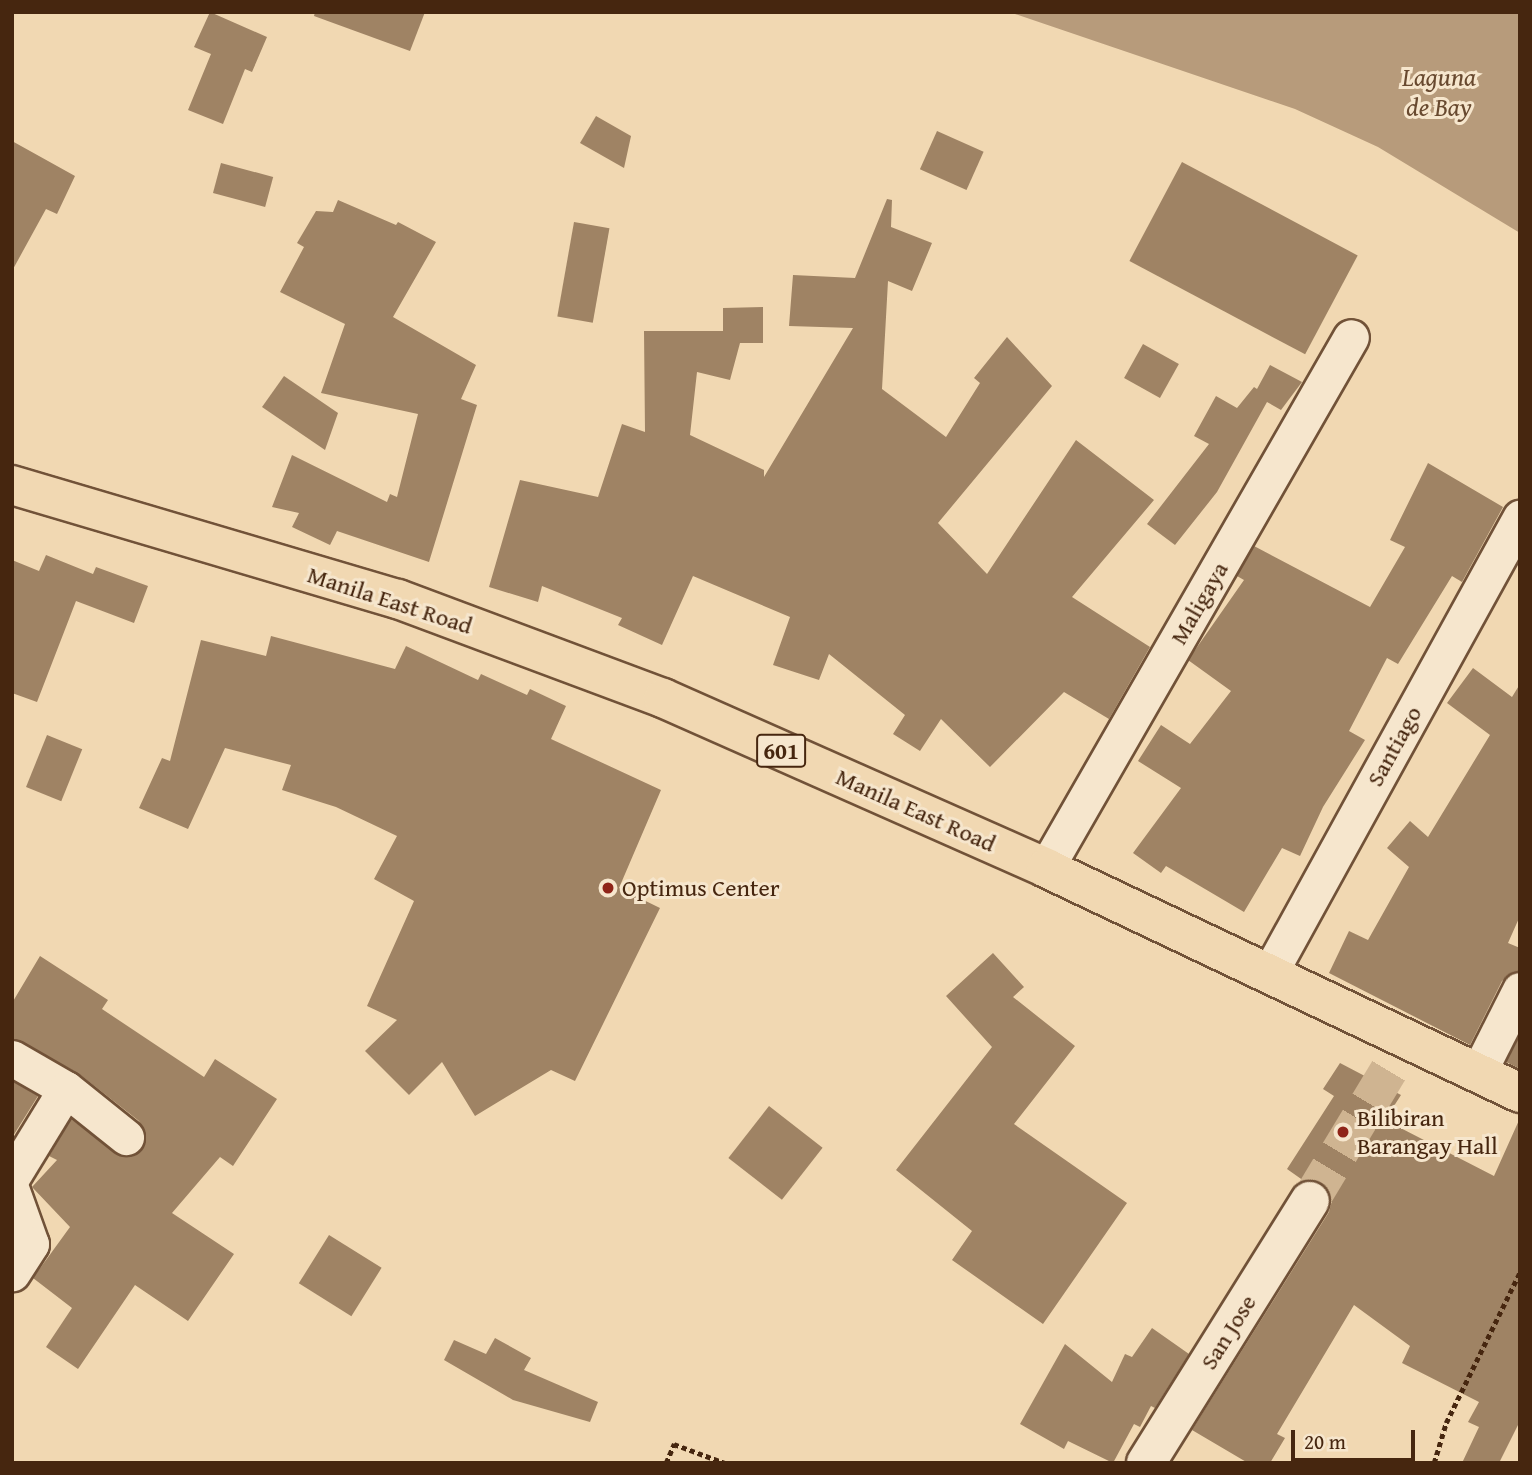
<!DOCTYPE html>
<style>
body{margin:0}
#map{position:relative;width:1532px;height:1475px;overflow:hidden;background:#f1d8b2;font-family:"Gentium Book Plus",serif}
div>[style]{position:absolute}
.water>*{inset:0;background:#b79b7b}
.building>*{inset:0;background:#9f8364;transform-origin:0 0}
.secondary-tunnel>*{height:38px;margin-top:-19px;transform-origin:0;background:repeating-linear-gradient(90deg,#cfb491 0 38px,transparent 0 57px)}
.path>*{height:4.5px;margin-top:-2.25px;transform-origin:0;background:repeating-linear-gradient(90deg,#46260f 0 5px,transparent 0 8.5px)}
.roads{filter:drop-shadow(2px 0 #715238) drop-shadow(-2px 0 #715238) drop-shadow(0 2px #715238) drop-shadow(0 -2px #715238)}
.street>*{height:35px;margin:-17.5px;padding:0 17.5px;transform-origin:17.5px;border-radius:17.5px;background:#f6e6cd}
.secondary>*{height:38px;margin:-19px;padding:0 19px;transform-origin:19px;border-radius:19px;background:#f6e6cd}
.primary>*{height:38px;margin:-19px;padding:0 19px;transform-origin:19px;border-radius:19px;background:#f1d8b2}
.dots>*{width:19px;height:19px;translate:-50% -50%;box-sizing:border-box;border:4px solid #f6e6cd;border-radius:50%}
span{translate:-50% -50%;white-space:nowrap;text-align:center;line-height:1.15;-webkit-text-stroke:6px #f6e6cd;paint-order:stroke}
.shield-label span{padding:2px 5px;background:#f6e6cd;border:2px solid;border-radius:5px;-webkit-text-stroke-width:0}
.shield-label{font-size:23px;color:#46260f;font-weight:700}
.street-label{font-size:24px;color:#46260f}
.poi-label{font-size:24px;color:#46260f}
.left{translate:0 -50%;text-align:left}
.water-label{font-size:26px;color:#68492f;font-style:italic}
.frame{position:absolute;inset:0;border:14px solid #46260f;pointer-events:none}
.scale{position:absolute;left:1291px;top:1430px;width:124px;height:32px;box-sizing:border-box;border:4px solid #46260f;border-top:0;padding-left:9px;font-size:21px;line-height:24px;white-space:nowrap;color:#46260f;-webkit-text-stroke:5px #f6e6cd;paint-order:stroke}
</style>
<div id="map">
<div class="water">
<i style="clip-path:polygon(1009px 12px,1520px 12px,1520px 233px,1378px 147px,1295px 109px)"></i>
</div>
<div class="building">
<i style="clip-path:polygon(210px 12px,267px 37px,252px 72px,245px 69px,223px 124px,188px 110px,211px 54px,194px 47px)"></i>
<i style="clip-path:polygon(315px 12px,425px 12px,410px 51px,314px 16px)"></i>
<i style="clip-path:polygon(596px 116px,631px 136px,624px 168px,580px 143px)"></i>
<i style="left:937px;top:131px;width:51px;height:42px;rotate:24deg"></i>
<i style="clip-path:polygon(12px 141px,75px 176px,57px 214px,46px 209px,12px 271px)"></i>
<i style="left:1182px;top:162px;width:199px;height:112px;rotate:28deg"></i>
<i style="left:221px;top:163px;width:54px;height:31px;rotate:15deg"></i>
<i style="clip-path:polygon(887px 199px,892px 200px,891px 227px,932px 243px,912px 291px,888px 281px,882px 389px,946px 437px,980px 383px,974px 378px,1007px 337px,1052px 386px,938px 523px,987px 574px,1076px 440px,1154px 500px,1072px 597px,1150px 647px,1109px 719px,1064px 692px,990px 767px,941px 719px,920px 751px,893px 734px,905px 715px,829px 654px,819px 680px,773px 665px,790px 617px,693px 576px,662px 645px,618px 625px,622px 618px,542px 586px,538px 602px,489px 587px,520px 480px,598px 497px,622px 424px,645px 432px,644px 331px,723px 331px,723px 308px,763px 307px,763px 343px,740px 343px,730px 380px,697px 372px,690px 435px,764px 470px,764px 477px,853px 328px,789px 326px,793px 275px,855px 278px)"></i>
<i style="clip-path:polygon(338px 200px,396px 225px,398px 222px,436px 242px,393px 317px,476px 365px,461px 399px,477px 405px,429px 562px,337px 531px,330px 545px,292px 527px,299px 513px,272px 507px,292px 455px,387px 502px,390px 494px,397px 497px,418px 414px,321px 393px,345px 324px,280px 292px,304px 247px,297px 243px,316px 211px,333px 212px)"></i>
<i style="left:574px;top:222px;width:36px;height:96px;rotate:10deg"></i>
<i style="left:1143px;top:344px;width:41px;height:39px;rotate:29deg"></i>
<i style="clip-path:polygon(1270px 365px,1302px 382px,1281px 410px,1267px 402px,1217px 492px,1175px 545px,1147px 524px,1209px 444px,1194px 436px,1216px 396px,1237px 408px,1254px 387px,1257px 389px)"></i>
<i style="clip-path:polygon(284px 376px,338px 413px,325px 450px,262px 407px)"></i>
<i style="clip-path:polygon(1428px 463px,1503px 507px,1462px 582px,1452px 576px,1398px 664px,1387px 658px,1349px 731px,1365px 740px,1323px 807px,1300px 856px,1282px 848px,1244px 912px,1166px 866px,1161px 873px,1133px 853px,1181px 788px,1138px 761px,1161px 725px,1190px 744px,1231px 691px,1188px 660px,1244px 580px,1237px 576px,1254px 546px,1370px 607px,1405px 547px,1390px 540px)"></i>
<i style="clip-path:polygon(46px 555px,93px 574px,96px 567px,148px 586px,134px 623px,76px 601px,37px 702px,12px 693px,12px 560px,39px 571px)"></i>
<i style="clip-path:polygon(271px 636px,395px 669px,406px 646px,478px 680px,481px 674px,527px 695px,530px 689px,566px 706px,551px 739px,661px 790px,619px 888px,660px 908px,575px 1081px,551px 1070px,475px 1116px,442px 1062px,409px 1095px,365px 1051px,397px 1020px,367px 1006px,414px 901px,374px 879px,397px 836px,336px 807px,282px 790px,291px 765px,225px 748px,188px 829px,139px 808px,162px 758px,170px 761px,201px 640px,266px 656px)"></i>
<i style="clip-path:polygon(1473px 668px,1512px 697px,1520px 684px,1520px 916px,1508px 943px,1520px 948px,1520px 970px,1502px 981px,1470px 1045px,1329px 973px,1349px 931px,1368px 940px,1409px 867px,1387px 848px,1410px 821px,1428px 837px,1490px 735px,1447px 703px)"></i>
<i style="left:47px;top:735px;width:38px;height:56px;rotate:22deg"></i>
<i style="clip-path:polygon(993px 953px,1024px 987px,1013px 997px,1075px 1046px,1014px 1124px,1127px 1203px,1043px 1324px,952px 1260px,972px 1231px,896px 1170px,992px 1047px,946px 996px)"></i>
<i style="clip-path:polygon(40px 956px,108px 1000px,102px 1009px,204px 1077px,215px 1059px,277px 1099px,233px 1166px,220px 1157px,172px 1213px,234px 1254px,188px 1321px,135px 1285px,78px 1369px,46px 1347px,72px 1308px,33px 1278px,70px 1227px,32px 1187px,57px 1160px,49px 1156px,71px 1119px,122px 1157px,134px 1155px,146px 1139px,139px 1121px,78px 1073px,12px 1038px,12px 1003px)"></i>
<i style="clip-path:polygon(1520px 1035px,1520px 1069px,1506px 1062px)"></i>
<i style="clip-path:polygon(1340px 1063px,1401px 1095px,1385px 1120px,1494px 1176px,1520px 1118px,1520px 1421px,1499px 1463px,1462px 1463px,1479px 1427px,1468px 1422px,1479px 1402px,1402px 1363px,1410px 1346px,1354px 1305px,1277px 1434px,1285px 1438px,1270px 1463px,1248px 1463px,1192px 1430px,1329px 1212px,1332px 1201px,1322px 1183px,1304px 1181px,1287px 1169px,1334px 1096px,1323px 1089px)"></i>
<i style="clip-path:polygon(14px 1082px,38px 1096px,13px 1136px,12px 1086px)"></i>
<i style="left:769px;top:1106px;width:68px;height:66px;rotate:38deg"></i>
<i style="left:329px;top:1235px;width:62px;height:57px;rotate:32deg"></i>
<i style="clip-path:polygon(1152px 1328px,1189px 1354px,1155px 1408px,1151px 1406px,1140px 1427px,1134px 1424px,1113px 1463px,1068px 1441px,1064px 1449px,1020px 1424px,1065px 1344px,1112px 1382px,1125px 1354px,1132px 1357px)"></i>
<i style="clip-path:polygon(495px 1338px,531px 1358px,524px 1370px,598px 1402px,590px 1422px,513px 1400px,444px 1360px,454px 1340px,486px 1354px)"></i>
</div>
<div class="secondary-tunnel">
<i style="left:1310px;top:1201px;width:186px;rotate:-58.9deg"></i>
</div>
<div class="path">
<i style="left:666px;top:1463px;width:21px;rotate:-67deg"></i>
<i style="left:674px;top:1444px;width:54px;rotate:20.4deg"></i>
<i style="left:1434px;top:1463px;width:42px;rotate:-73.3deg"></i>
<i style="left:1446px;top:1423px;width:168px;rotate:-63.9deg"></i>
</div>
<div class="roads">
<div class="street">
<i style="left:1046px;top:868px;width:612px;rotate:-60.13deg"></i>
<i style="left:1269px;top:974px;width:521px;rotate:-61.17deg"></i>
<i style="left:12px;top:1058px;width:62px;rotate:29.9deg"></i>
<i style="left:66px;top:1089px;width:77px;rotate:38.7deg"></i>
<i style="left:1478px;top:1073px;width:93px;rotate:-63.2deg"></i>
<i style="left:12px;top:1177px;width:103px;rotate:-58.5deg"></i>
<i style="left:12px;top:1191px;width:56px;rotate:70.3deg"></i>
<i style="left:31px;top:1244px;width:35px;rotate:123deg"></i>
</div>
<div class="secondary">
<i style="left:1146px;top:1463px;width:309px;rotate:-58deg"></i>
</div>
<div class="primary">
<i style="left:12px;top:485px;width:402px;rotate:16.5deg"></i>
<i style="left:398px;top:599px;width:283px;rotate:20.5deg"></i>
<i style="left:663px;top:698px;width:419px;rotate:23.9deg"></i>
<i style="left:1046px;top:868px;width:525px;rotate:25.39deg"></i>
</div>
</div>
<div class="dots">
<i style="left:608px;top:888px;background:#8f2418"></i>
<i style="left:1343px;top:1132px;background:#8f2418"></i>
</div>
<div class="shield-label">
<span style="left:781px;top:751px">601</span>
</div>
<div class="street-label">
<span style="left:390px;top:600px;rotate:18deg">Manila East Road</span>
<span style="left:1199px;top:603px;rotate:-60deg">Maligaya</span>
<span style="left:1394px;top:746px;rotate:-61deg">Santiago</span>
<span style="left:916px;top:810px;rotate:24deg">Manila East Road</span>
<span style="left:1228px;top:1332px;rotate:-58deg">San Jose</span>
</div>
<div class="poi-label">
<span class="left" style="left:622px;top:888px">Optimus Center</span>
<span class="left" style="left:1357px;top:1132px">Bilibiran<br>Barangay Hall</span>
</div>
<div class="water-label">
<span style="left:1439px;top:92px">Laguna<br>de Bay</span>
</div>
<div class="frame"></div>
<div class="scale">20 m</div>
</div>
